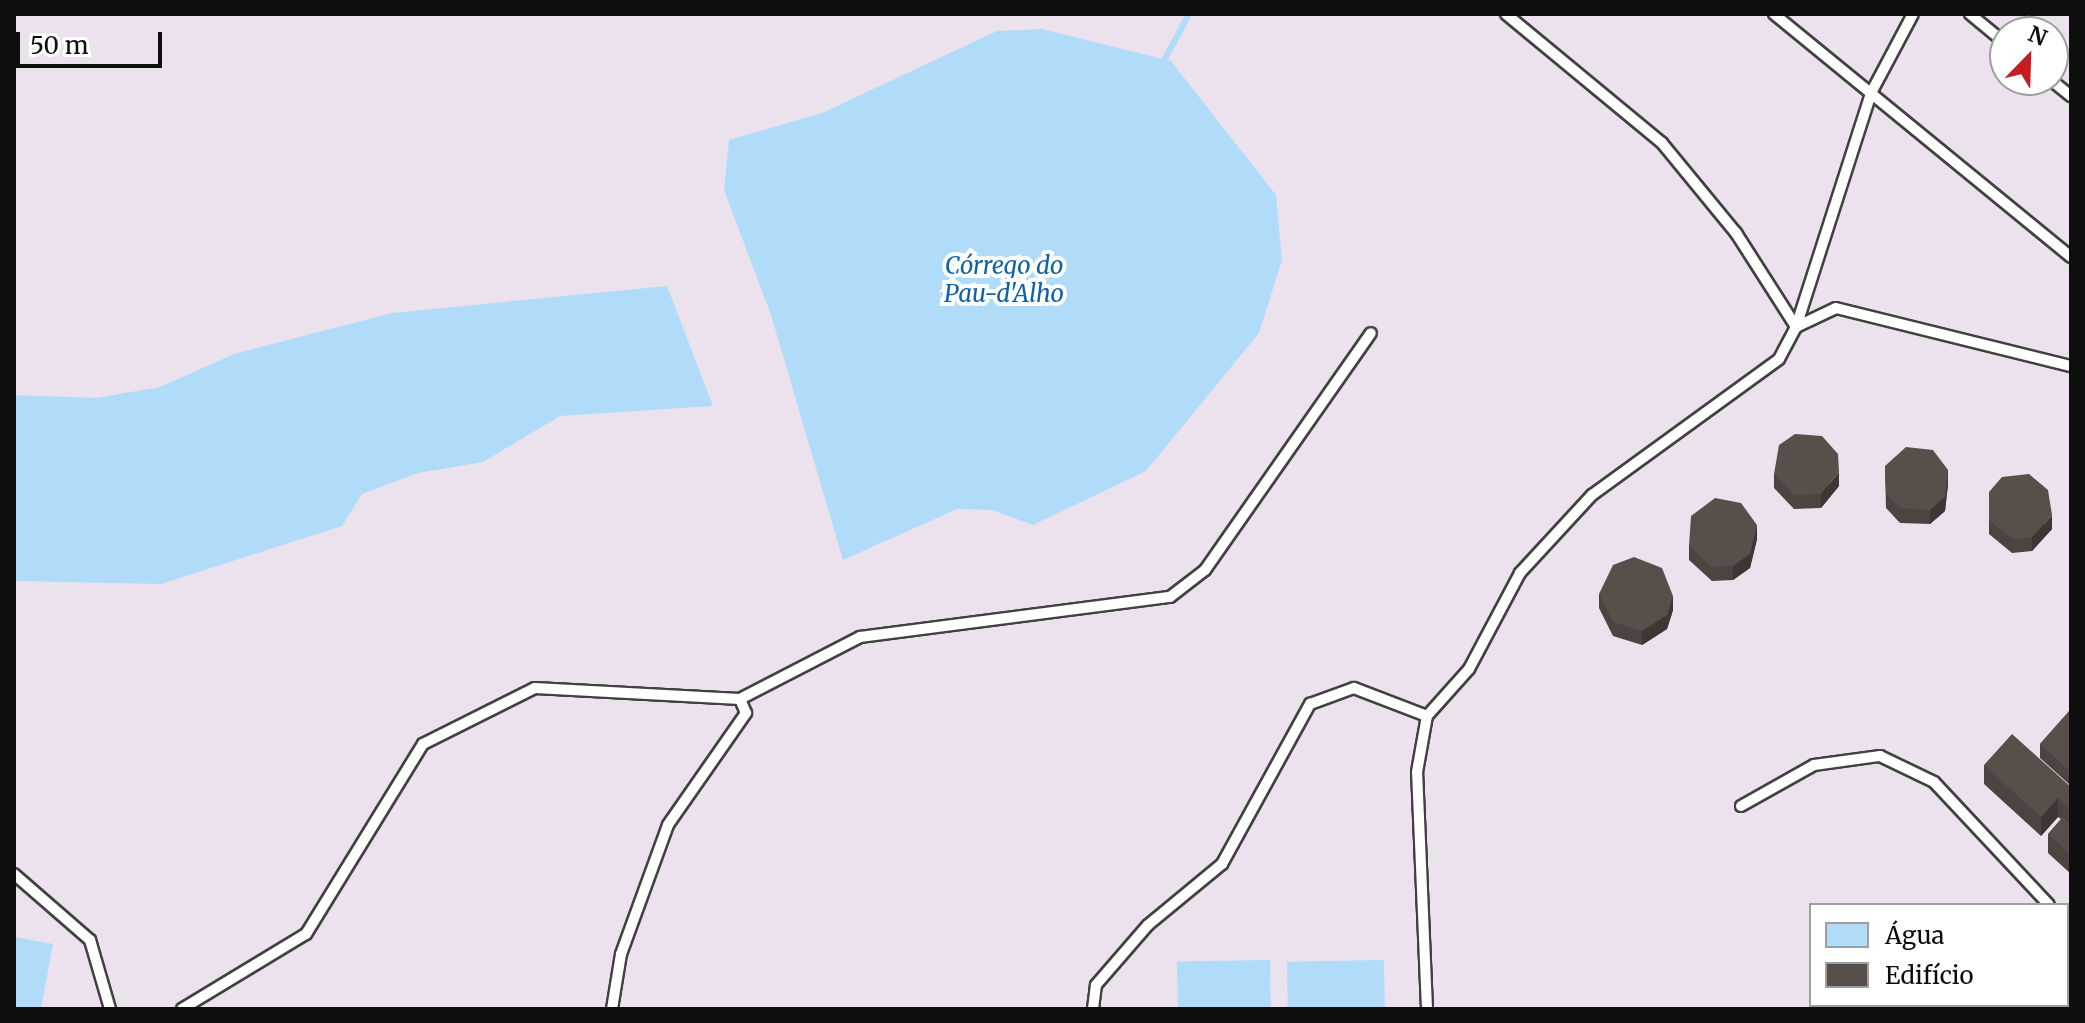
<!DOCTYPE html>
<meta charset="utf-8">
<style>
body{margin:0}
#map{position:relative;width:2085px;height:1023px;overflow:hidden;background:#fffcef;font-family:Merriweather,serif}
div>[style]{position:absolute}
.industrial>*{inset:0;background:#ece2ed}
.water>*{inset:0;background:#b0dcfa;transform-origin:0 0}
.stream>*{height:6px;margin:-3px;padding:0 3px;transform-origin:3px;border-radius:3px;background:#b0dcfa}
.roads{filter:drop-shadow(2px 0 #414141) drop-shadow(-2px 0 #414141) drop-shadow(0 2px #414141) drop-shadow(0 -2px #414141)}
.service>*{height:10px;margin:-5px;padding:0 5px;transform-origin:5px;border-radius:5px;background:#fff}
.wall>*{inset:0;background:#4b4440}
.shaded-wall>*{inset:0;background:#3d3734}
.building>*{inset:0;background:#574f4a}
span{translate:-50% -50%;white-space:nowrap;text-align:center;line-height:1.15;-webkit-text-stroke:8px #fff;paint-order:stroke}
.water-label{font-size:24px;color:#0f61a8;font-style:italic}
.frame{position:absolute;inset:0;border:16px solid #0e0e0e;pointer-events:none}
.legend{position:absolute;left:1809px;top:903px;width:260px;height:104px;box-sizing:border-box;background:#fff;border:2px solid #9f9f9f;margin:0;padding:10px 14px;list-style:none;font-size:24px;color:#0e0e0e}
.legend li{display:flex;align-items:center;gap:16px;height:40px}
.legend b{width:40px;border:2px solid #9f9f9f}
.north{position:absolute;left:1989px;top:16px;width:80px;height:80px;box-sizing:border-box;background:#fff;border:2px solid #9f9f9f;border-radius:50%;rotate:23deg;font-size:22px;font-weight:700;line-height:32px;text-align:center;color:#0e0e0e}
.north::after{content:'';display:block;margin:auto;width:28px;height:36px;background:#c71d20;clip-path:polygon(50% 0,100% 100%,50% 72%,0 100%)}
.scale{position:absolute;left:16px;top:32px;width:146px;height:36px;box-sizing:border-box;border:4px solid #0e0e0e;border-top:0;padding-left:10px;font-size:24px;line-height:28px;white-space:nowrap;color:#0e0e0e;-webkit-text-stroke:6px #fff;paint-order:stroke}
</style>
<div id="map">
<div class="industrial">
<i style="clip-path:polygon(evenodd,14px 14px,2071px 14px,2071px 1009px,14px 1009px,14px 14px,2005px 32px,2053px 32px,2053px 80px,2005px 80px,2005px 32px,14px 14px,1811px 905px,2067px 905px,2067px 1005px,1811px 1005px,1811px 905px)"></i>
</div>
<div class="water">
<i style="clip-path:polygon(1042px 29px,1171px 61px,1276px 195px,1282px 260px,1259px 333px,1146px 471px,1033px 525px,992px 510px,957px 509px,843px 560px,771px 315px,724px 190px,729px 140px,822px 113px,997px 31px)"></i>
<i style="clip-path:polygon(667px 286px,713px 406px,560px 416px,483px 462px,418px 473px,362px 494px,342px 526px,161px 584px,14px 581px,14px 395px,96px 398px,160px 387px,234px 354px,392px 313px)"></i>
<i style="clip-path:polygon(14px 937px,53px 944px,41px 1009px,14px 1009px)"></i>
<i style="left:1270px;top:960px;width:49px;height:93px;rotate:89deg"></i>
<i style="left:1384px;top:960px;width:49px;height:97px;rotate:89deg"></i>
</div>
<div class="stream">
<i style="left:1161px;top:66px;width:59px;rotate:-61.7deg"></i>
</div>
<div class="roads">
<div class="service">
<i style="left:1506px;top:14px;width:202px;rotate:39.6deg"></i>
<i style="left:1662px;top:143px;width:117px;rotate:50.6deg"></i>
<i style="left:1736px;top:233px;width:112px;rotate:57.4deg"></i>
<i style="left:1774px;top:14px;width:384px;rotate:39.3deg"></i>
<i style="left:1970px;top:14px;width:45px;rotate:39.6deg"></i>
<i style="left:2051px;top:80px;width:26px;rotate:39deg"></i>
<i style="left:1796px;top:327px;width:246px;rotate:-72.2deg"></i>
<i style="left:1871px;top:93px;width:89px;rotate:-62deg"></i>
<i style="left:740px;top:699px;width:135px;rotate:-27.3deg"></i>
<i style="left:860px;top:637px;width:313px;rotate:-7.4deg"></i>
<i style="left:1170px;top:597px;width:44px;rotate:-37.6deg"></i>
<i style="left:1205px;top:570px;width:289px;rotate:-55deg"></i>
<i style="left:1741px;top:806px;width:84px;rotate:-29.3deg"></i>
<i style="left:1814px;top:765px;width:67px;rotate:-7.8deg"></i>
<i style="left:1880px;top:756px;width:60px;rotate:25.7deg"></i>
<i style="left:1934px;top:782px;width:168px;rotate:46.9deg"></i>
<i style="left:14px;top:874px;width:101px;rotate:41deg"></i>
<i style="left:90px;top:940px;width:72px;rotate:73.8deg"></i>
<i style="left:2067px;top:926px;width:6px;rotate:45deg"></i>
<i style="left:182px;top:1009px;width:145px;rotate:-31.2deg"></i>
<i style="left:306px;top:934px;width:223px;rotate:-58.4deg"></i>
<i style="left:423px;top:744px;width:125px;rotate:-26.6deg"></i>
<i style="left:535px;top:688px;width:205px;rotate:3.1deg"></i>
<i style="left:740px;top:699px;width:15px;rotate:67deg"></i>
<i style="left:746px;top:713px;width:136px;rotate:124.9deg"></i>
<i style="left:668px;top:825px;width:137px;rotate:110deg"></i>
<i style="left:621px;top:954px;width:56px;rotate:99.3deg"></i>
<i style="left:1093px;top:1009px;width:24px;rotate:-83deg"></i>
<i style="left:1096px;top:985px;width:79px;rotate:-49.1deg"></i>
<i style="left:1148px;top:925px;width:96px;rotate:-39.5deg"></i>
<i style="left:1222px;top:864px;width:183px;rotate:-61.2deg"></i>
<i style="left:1310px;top:704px;width:47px;rotate:-20deg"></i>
<i style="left:1354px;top:688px;width:78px;rotate:21deg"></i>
<i style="left:1427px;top:1009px;width:237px;rotate:-92.4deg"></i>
<i style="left:1417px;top:772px;width:57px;rotate:-79.9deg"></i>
<i style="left:1427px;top:716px;width:63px;rotate:-48.2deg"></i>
<i style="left:1469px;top:669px;width:109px;rotate:-62deg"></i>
<i style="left:1520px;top:573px;width:106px;rotate:-47.3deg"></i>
<i style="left:1592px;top:495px;width:231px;rotate:-36deg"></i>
<i style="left:1779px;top:359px;width:36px;rotate:-62deg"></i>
<i style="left:1796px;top:327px;width:44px;rotate:-25.4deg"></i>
<i style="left:1836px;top:308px;width:242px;rotate:13.9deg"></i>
</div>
</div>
<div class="wall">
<i style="clip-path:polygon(1885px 466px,1948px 484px,1945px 511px,1930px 524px,1900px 523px,1886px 508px)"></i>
<i style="clip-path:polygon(1774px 474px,1839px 486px,1821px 508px,1794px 509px,1774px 488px)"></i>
<i style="clip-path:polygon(1989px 492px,2052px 529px,2032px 551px,2012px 553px,1989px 534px)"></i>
<i style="clip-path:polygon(1757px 539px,1750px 568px,1733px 580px,1712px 581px,1689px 560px,1689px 546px)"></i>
<i style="clip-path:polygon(1599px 594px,1673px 610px,1667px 629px,1642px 645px,1613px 636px,1599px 608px)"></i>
<i style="clip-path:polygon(2071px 709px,2071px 786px,2040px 758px,2040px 744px)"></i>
<i style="clip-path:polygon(1984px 765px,2071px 787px,2071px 874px,2048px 853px,2048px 834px,2061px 819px,2058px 817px,2041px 836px,1984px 784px)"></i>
</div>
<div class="shaded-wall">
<i style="clip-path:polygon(1948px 470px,1948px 484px,1945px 511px,1930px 524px,1930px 510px)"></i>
<i style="clip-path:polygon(1839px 472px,1839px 486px,1821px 508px,1821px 494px)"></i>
<i style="clip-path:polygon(2052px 515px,2052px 529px,2032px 551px,2032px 537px)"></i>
<i style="clip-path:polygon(1757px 525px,1757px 539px,1750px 568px,1733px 580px,1733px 566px)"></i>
<i style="clip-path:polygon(1673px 596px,1673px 610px,1667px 629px,1642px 645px,1642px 631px)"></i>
<i style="clip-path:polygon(2058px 798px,2058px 817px,2041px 836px,2041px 817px)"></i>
</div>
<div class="building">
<i style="clip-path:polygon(1795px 434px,1822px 436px,1838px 454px,1839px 472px,1821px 494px,1794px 495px,1774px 474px,1779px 445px)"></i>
<i style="clip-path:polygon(1906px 447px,1933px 450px,1948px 470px,1945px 497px,1930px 510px,1900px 508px,1886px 494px,1885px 466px)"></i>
<i style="clip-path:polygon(2029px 474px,2048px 490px,2052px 515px,2032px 537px,2012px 539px,1989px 520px,1989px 492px,2002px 477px)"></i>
<i style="clip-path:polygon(1715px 498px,1741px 503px,1757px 525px,1750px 554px,1733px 566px,1712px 567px,1689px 546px,1691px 516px)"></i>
<i style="clip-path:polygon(1634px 557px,1662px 568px,1673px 596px,1667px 615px,1642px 631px,1613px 622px,1599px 594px,1613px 565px)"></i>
<i style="clip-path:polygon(2071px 709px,2071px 772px,2040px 744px)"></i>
<i style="clip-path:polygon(2012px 734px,2071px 787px,2071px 810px,2058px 798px,2041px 817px,1984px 765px)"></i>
<i style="clip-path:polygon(2063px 817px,2071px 824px,2071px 855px,2048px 834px)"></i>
</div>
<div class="water-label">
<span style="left:1004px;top:280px">Córrego do<br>Pau-d'Alho</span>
</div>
<div class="frame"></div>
<ul class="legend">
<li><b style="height:22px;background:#b0dcfa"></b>Água</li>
<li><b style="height:22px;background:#574f4a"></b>Edifício</li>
</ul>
<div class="north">N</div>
<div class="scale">50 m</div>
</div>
